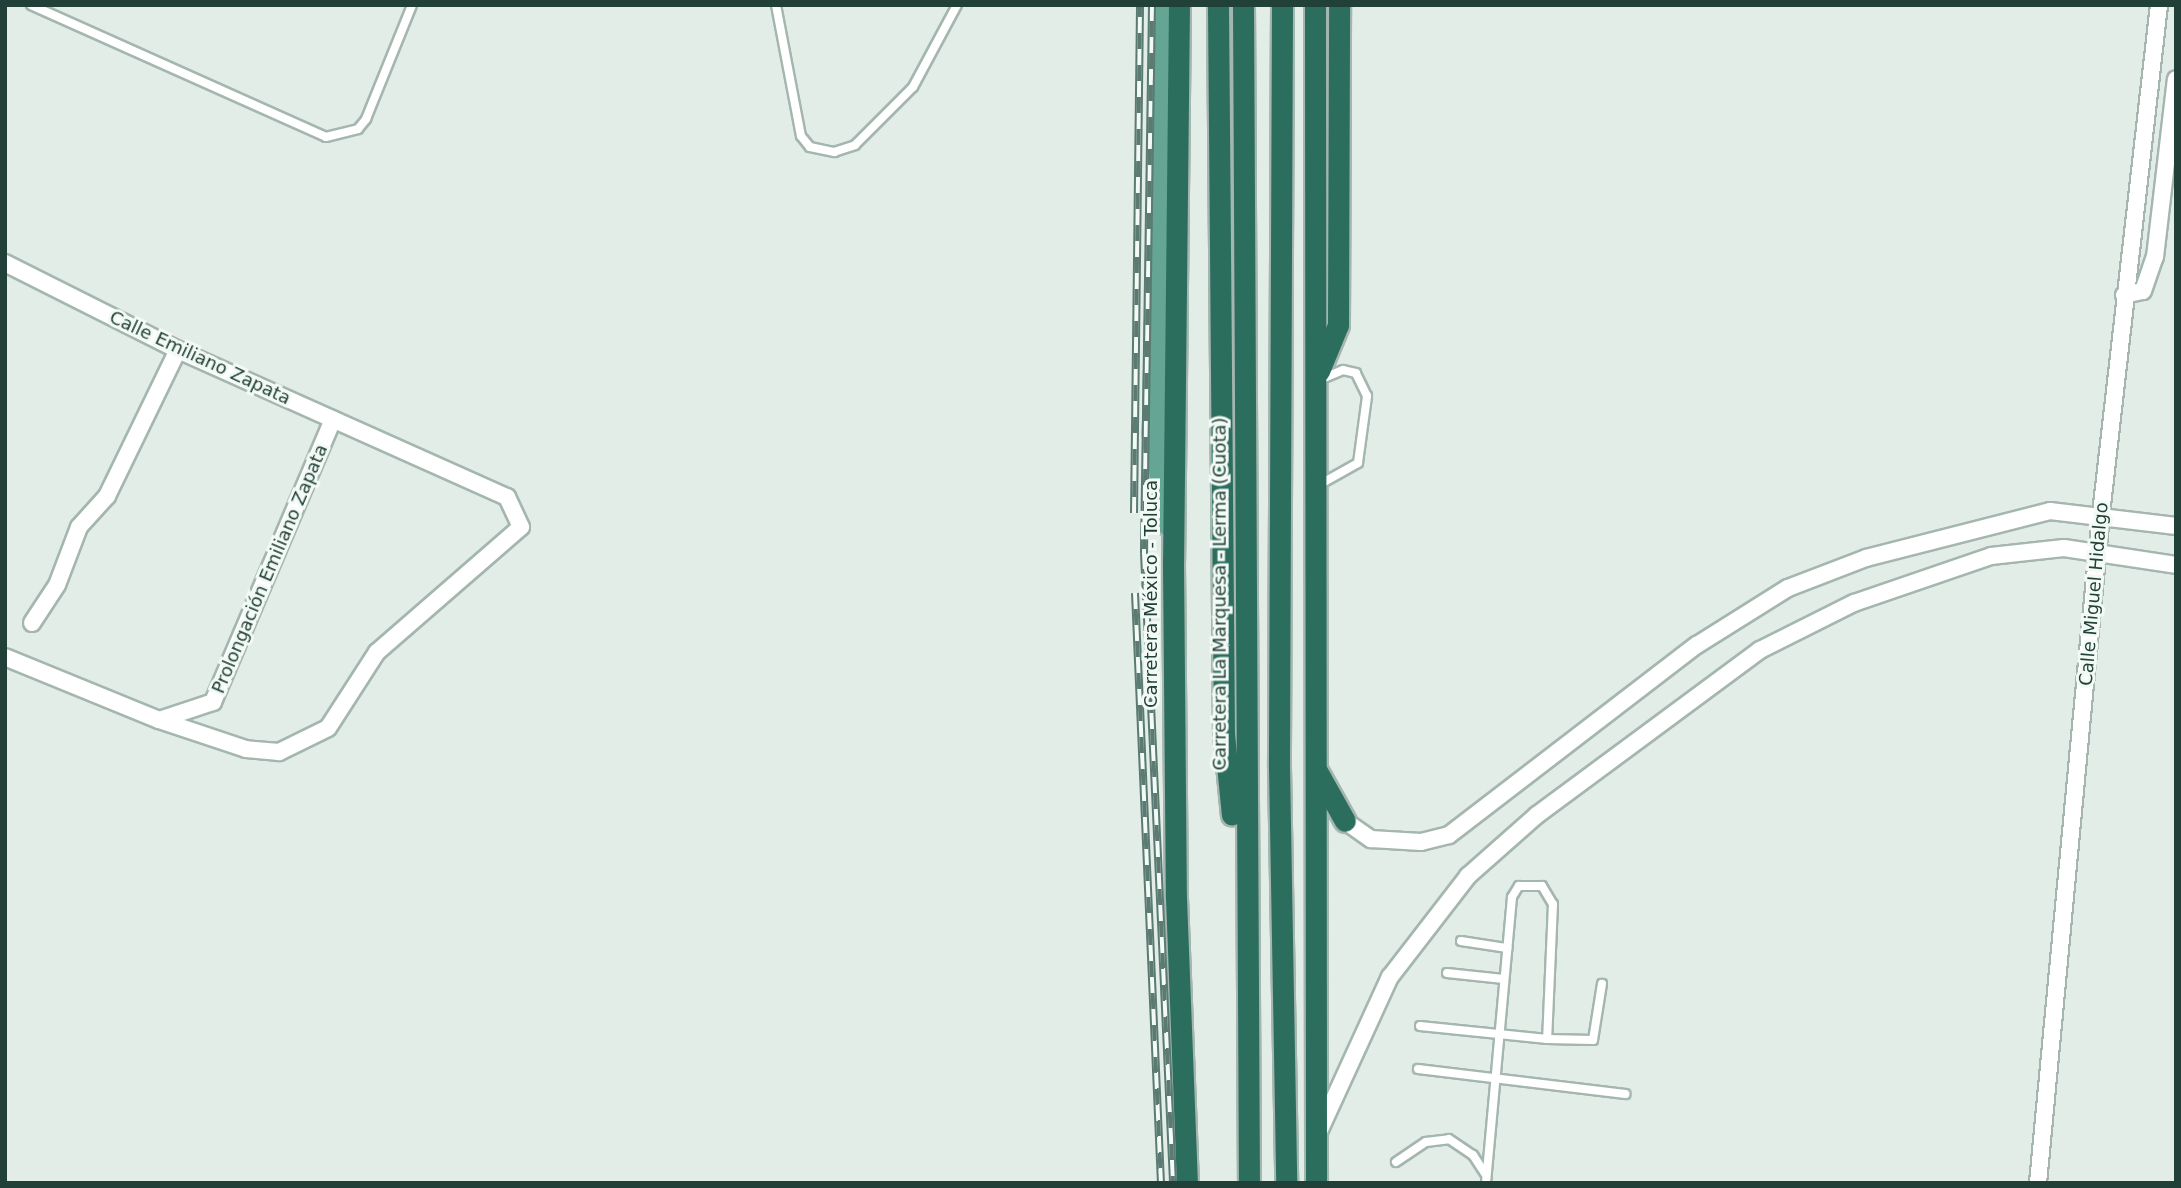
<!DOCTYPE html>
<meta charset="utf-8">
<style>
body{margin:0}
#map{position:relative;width:2181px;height:1188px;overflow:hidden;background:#e2ede8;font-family:"DejaVu Sans",sans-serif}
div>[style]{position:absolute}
.roads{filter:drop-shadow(2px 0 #a4b6af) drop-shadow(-2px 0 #a4b6af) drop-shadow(0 2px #a4b6af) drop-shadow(0 -2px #a4b6af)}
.lane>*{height:8px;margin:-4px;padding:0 4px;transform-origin:4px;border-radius:4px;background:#fff}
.street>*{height:16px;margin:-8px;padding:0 8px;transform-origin:8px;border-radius:8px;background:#fff}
.primary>*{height:21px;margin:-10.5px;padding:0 10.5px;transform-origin:10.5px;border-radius:10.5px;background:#64a693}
.highway>*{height:21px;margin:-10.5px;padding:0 10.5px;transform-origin:10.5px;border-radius:10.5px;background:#2b6e5e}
.rail>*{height:8px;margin-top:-4px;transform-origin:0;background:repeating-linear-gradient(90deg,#f3faf6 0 16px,#5b7b72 0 32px);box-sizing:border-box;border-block:2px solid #5b7b72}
span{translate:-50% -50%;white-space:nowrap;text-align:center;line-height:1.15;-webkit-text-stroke:6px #f3faf6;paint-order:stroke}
.street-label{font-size:18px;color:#214037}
.frame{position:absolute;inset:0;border:7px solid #214037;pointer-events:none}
</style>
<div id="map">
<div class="roads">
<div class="lane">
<i style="left:31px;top:5px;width:323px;rotate:24.1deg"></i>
<i style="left:326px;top:137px;width:33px;rotate:-14deg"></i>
<i style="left:358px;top:129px;width:13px;rotate:-51deg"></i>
<i style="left:366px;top:119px;width:123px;rotate:-68deg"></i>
<i style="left:776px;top:5px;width:133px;rotate:79.2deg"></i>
<i style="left:801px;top:136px;width:14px;rotate:51deg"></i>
<i style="left:810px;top:147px;width:25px;rotate:12deg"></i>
<i style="left:834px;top:152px;width:22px;rotate:-18deg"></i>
<i style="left:855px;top:145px;width:82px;rotate:-45deg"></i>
<i style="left:913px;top:87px;width:93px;rotate:-61.8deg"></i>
<i style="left:1317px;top:486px;width:47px;rotate:-29.3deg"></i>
<i style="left:1358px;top:463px;width:68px;rotate:-82.3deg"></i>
<i style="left:1367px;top:396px;width:25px;rotate:-116deg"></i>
<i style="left:1356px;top:373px;width:13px;rotate:-167deg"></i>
<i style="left:1343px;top:370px;width:28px;rotate:157deg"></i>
<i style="left:1461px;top:941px;width:47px;rotate:8.7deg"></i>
<i style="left:1447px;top:973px;width:57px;rotate:6deg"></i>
<i style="left:1420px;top:1026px;width:128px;rotate:5.8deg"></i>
<i style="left:1418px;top:1069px;width:209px;rotate:6.9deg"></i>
<i style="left:1396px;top:1162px;width:36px;rotate:-34deg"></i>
<i style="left:1426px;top:1142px;width:23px;rotate:-7deg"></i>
<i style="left:1449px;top:1139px;width:29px;rotate:34deg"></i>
<i style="left:1473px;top:1155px;width:24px;rotate:57deg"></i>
<i style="left:1486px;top:1183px;width:287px;rotate:-84.8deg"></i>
<i style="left:1512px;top:897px;width:13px;rotate:-58deg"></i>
<i style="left:1519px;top:886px;width:23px"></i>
<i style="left:1542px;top:886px;width:21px;rotate:59deg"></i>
<i style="left:1553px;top:904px;width:135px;rotate:92.5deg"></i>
<i style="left:1547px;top:1039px;width:46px;rotate:1.2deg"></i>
<i style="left:1593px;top:1040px;width:57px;rotate:-80.9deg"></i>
</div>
<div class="street">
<i style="left:5px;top:263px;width:194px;rotate:26.7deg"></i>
<i style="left:178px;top:350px;width:360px;rotate:24.1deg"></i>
<i style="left:507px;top:497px;width:33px;rotate:65deg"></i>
<i style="left:521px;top:527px;width:191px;rotate:139deg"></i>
<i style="left:377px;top:652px;width:90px;rotate:122.8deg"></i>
<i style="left:328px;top:728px;width:55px;rotate:153.9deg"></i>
<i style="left:279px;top:752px;width:33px;rotate:-175deg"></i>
<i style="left:246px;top:749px;width:92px;rotate:-161.6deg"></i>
<i style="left:159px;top:720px;width:166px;rotate:-157.8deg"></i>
<i style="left:2124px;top:295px;width:19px;rotate:-12deg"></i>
<i style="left:2143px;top:291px;width:36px;rotate:-71deg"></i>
<i style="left:2155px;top:257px;width:179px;rotate:-83.3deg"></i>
<i style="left:32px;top:623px;width:45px;rotate:-56.7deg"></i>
<i style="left:57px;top:585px;width:62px;rotate:-69.2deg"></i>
<i style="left:79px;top:527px;width:42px;rotate:-47.9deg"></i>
<i style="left:107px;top:496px;width:162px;rotate:-64.1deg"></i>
<i style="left:159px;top:720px;width:57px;rotate:-18.4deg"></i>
<i style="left:213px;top:702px;width:307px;rotate:-67deg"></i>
<i style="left:1345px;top:821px;width:32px;rotate:35deg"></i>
<i style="left:1371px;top:839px;width:50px;rotate:3.4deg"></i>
<i style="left:1421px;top:842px;width:29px;rotate:-14deg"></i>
<i style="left:1449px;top:835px;width:312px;rotate:-37.5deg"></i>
<i style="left:1697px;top:645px;width:107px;rotate:-32.1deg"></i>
<i style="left:1788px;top:588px;width:84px;rotate:-21deg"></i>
<i style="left:1866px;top:558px;width:190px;rotate:-14.3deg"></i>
<i style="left:2050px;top:511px;width:127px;rotate:6.8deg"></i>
<i style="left:1318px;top:1134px;width:173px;rotate:-65.4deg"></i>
<i style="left:1390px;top:977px;width:128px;rotate:-52.3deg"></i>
<i style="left:1468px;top:876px;width:92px;rotate:-41.5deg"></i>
<i style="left:1537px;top:815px;width:277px;rotate:-36.5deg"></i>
<i style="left:1760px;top:650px;width:105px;rotate:-26.6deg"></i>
<i style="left:1854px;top:603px;width:145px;rotate:-18.9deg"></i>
<i style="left:1991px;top:556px;width:73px;rotate:-6.3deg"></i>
<i style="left:2064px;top:548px;width:113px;rotate:8.6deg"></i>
<i style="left:2038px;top:1183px;width:672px;rotate:-84.62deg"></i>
<i style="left:2101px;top:514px;width:512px;rotate:-83.5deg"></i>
</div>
<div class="primary">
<i style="left:1162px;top:5px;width:430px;rotate:91.1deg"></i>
<i style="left:1154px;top:435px;width:90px;rotate:81.7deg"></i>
</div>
<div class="highway">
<i style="left:1179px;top:5px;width:559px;rotate:90.61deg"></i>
<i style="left:1173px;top:564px;width:334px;rotate:89.5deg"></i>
<i style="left:1176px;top:898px;width:285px;rotate:87.8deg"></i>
<i style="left:1218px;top:5px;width:729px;rotate:89.53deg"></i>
<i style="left:1224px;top:734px;width:81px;rotate:84.4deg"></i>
<i style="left:1243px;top:5px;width:1178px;rotate:89.71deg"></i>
<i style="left:1282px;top:5px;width:762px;rotate:90.23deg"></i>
<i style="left:1279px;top:767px;width:416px;rotate:89deg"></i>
<i style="left:1315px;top:5px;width:1178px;rotate:89.95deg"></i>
<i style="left:1319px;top:371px;width:50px;rotate:-67.6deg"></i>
<i style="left:1338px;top:325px;width:320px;rotate:-89.8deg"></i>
<i style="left:1317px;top:771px;width:57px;rotate:60.8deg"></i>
</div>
</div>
<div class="rail">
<i style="left:1152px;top:5px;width:548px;rotate:90.84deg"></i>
<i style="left:1144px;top:553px;width:631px;rotate:87.36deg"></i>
<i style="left:1134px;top:513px;width:508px;rotate:-89.32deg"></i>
<i style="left:1135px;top:593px;width:591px;rotate:87.48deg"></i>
</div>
<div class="street-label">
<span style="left:200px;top:358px;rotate:25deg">Calle Emiliano Zapata</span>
<span style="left:270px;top:569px;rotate:-67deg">Prolongación Emiliano Zapata</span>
<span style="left:1151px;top:594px;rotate:-90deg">Carretera México - Toluca</span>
<span style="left:1220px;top:594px;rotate:-90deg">Carretera La Marquesa - Lerma (Cuota)</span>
<span style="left:2094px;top:594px;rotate:-85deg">Calle Miguel Hidalgo</span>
</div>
<div class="frame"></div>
</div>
